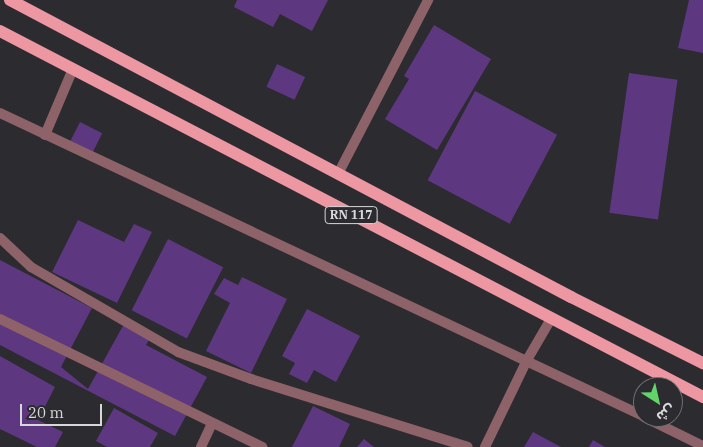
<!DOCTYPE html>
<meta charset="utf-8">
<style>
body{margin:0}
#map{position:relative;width:703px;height:447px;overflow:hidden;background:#2c2b30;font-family:"IBM Plex Serif","Noto Sans Arabic",serif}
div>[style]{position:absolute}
.building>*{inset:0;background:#5e3781;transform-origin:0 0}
.minor>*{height:10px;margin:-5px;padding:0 5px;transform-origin:5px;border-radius:5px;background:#8d6268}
.primary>*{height:12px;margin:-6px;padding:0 6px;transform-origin:6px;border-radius:6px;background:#ed97a3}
span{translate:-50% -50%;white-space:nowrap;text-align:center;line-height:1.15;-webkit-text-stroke:4px #2c2b30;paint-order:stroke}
.shield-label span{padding:1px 4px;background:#2c2b30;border:1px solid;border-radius:4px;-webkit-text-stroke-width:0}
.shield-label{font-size:12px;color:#d8d8db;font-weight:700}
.north{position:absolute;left:633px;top:377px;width:50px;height:50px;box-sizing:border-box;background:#2c2b30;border:1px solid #717074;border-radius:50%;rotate:145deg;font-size:14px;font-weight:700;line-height:20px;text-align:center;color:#d8d8db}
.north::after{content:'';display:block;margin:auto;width:18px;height:22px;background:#61d46a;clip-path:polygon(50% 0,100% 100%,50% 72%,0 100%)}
.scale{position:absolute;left:20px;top:404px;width:82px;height:22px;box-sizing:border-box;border:2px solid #d8d8db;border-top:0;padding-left:6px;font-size:15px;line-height:18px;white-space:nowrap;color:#d8d8db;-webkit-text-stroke:4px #2c2b30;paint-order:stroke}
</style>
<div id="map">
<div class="building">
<i style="clip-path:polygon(237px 0,328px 0,312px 31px,280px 14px,273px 27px,234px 7px)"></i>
<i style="clip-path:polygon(689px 0,703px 0,703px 53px,678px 48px)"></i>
<i style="clip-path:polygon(434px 25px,491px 59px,437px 150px,385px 119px,409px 79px,404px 76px)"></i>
<i style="left:277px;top:64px;width:31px;height:25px;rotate:25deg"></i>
<i style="left:629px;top:73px;width:49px;height:141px;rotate:8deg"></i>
<i style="left:475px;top:91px;width:93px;height:101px;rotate:28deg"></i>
<i style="left:80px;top:122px;width:25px;height:21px;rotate:27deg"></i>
<i style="clip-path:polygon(78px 220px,124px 242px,134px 224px,152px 232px,117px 303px,52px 272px)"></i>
<i style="left:168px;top:239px;width:62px;height:80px;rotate:27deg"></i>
<i style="clip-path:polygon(0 260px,92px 308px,61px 367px,88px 389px,124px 324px,150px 338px,146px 345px,207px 377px,175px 436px,0 345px)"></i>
<i style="clip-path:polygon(242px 277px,287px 299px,251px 373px,206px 351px,230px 303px,214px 294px,224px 278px,238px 285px)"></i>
<i style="clip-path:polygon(307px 309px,360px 336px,336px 382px,314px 370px,307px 383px,289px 374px,295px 363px,282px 356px)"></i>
<i style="clip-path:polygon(0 356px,55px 387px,38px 420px,63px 432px,55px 447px,37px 447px,0 429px)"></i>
<i style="clip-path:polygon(313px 406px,350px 424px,339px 447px,292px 447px)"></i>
<i style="clip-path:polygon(114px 408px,158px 433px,150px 447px,107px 447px,96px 441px)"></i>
<i style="clip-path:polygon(533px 432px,561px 447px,524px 447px)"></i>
<i style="clip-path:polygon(364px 439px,374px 447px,357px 447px)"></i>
<i style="clip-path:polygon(593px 440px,605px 447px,589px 447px)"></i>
</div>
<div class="minor">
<i style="left:0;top:113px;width:711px;rotate:25.23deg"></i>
<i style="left:45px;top:135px;width:69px;rotate:-67.1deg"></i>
<i style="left:339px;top:172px;width:194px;rotate:-62.6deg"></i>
<i style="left:0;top:238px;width:42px;rotate:43.1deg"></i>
<i style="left:31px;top:267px;width:170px;rotate:30deg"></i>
<i style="left:178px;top:352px;width:78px;rotate:20.3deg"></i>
<i style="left:251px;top:379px;width:227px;rotate:17.4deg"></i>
<i style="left:0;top:319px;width:292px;rotate:26deg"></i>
<i style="left:644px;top:417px;width:66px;rotate:26.2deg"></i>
<i style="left:201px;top:447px;width:26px;rotate:-65deg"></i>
<i style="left:485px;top:447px;width:97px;rotate:-64.2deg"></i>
<i style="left:527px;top:360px;width:48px;rotate:-59.7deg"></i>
</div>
<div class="primary">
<i style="left:10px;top:0;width:635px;rotate:27.9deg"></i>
<i style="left:571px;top:297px;width:148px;rotate:26.6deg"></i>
<i style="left:0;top:31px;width:793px;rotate:27.5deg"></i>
</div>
<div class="shield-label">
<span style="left:351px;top:215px">RN 117</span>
</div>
<div class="north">ش</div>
<div class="scale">20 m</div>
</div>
